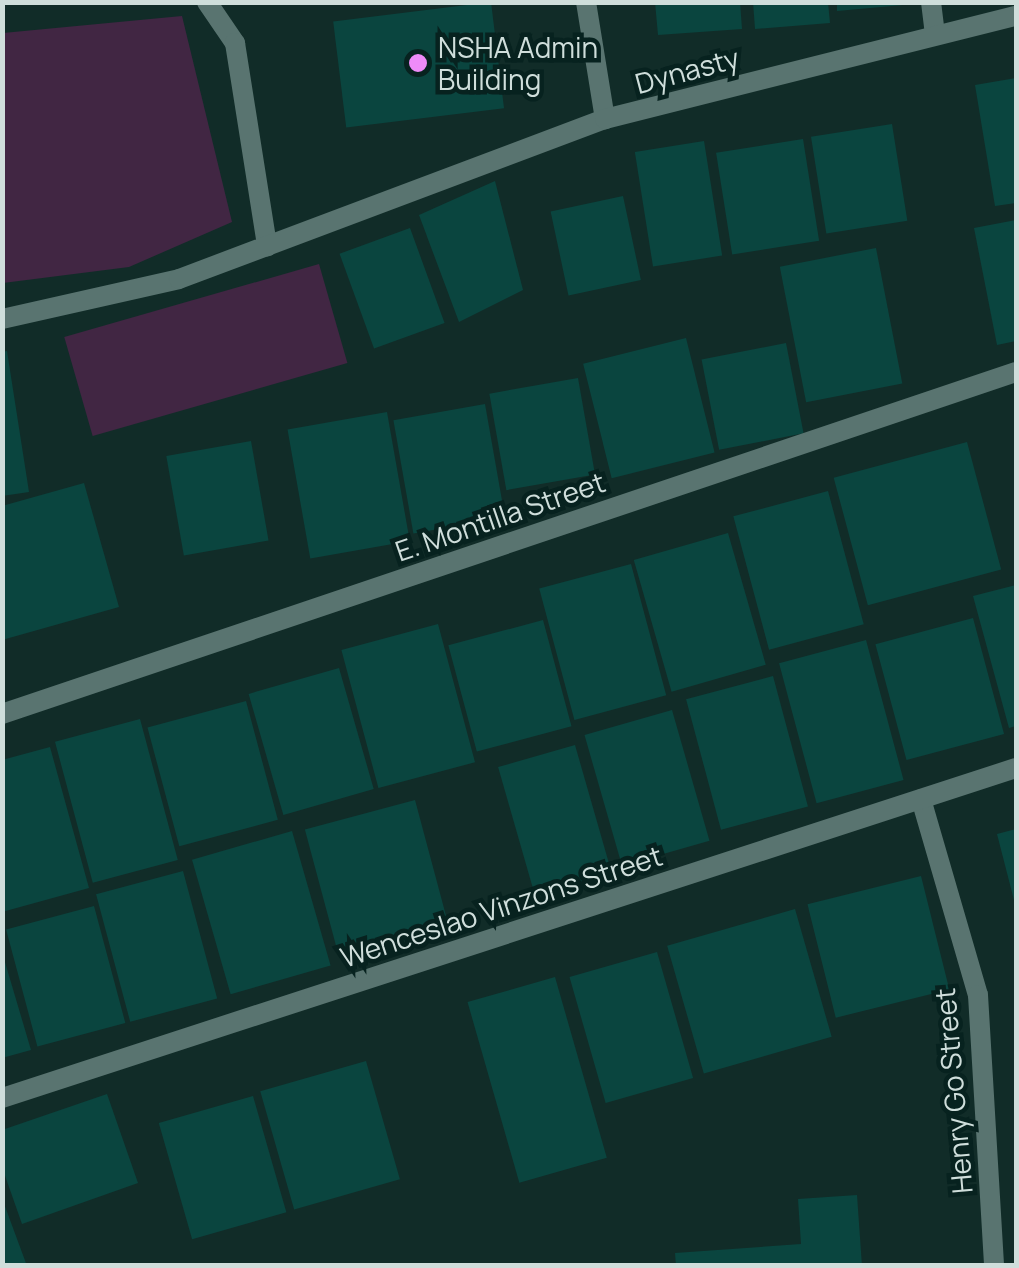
<!DOCTYPE html>
<style>
body{margin:0}
#map{position:relative;width:1019px;height:1268px;overflow:hidden;background:#112c28;font-family:Manrope,sans-serif}
div>[style]{position:absolute}
.green>*{inset:0;background:#412643;transform-origin:0 0}
.building>*{inset:0;background:#0a453f;transform-origin:0 0}
.minor>*{height:20px;margin:-10px;padding:0 10px;transform-origin:10px;border-radius:10px;background:#597470}
.dots>*{width:28px;height:28px;translate:-50% -50%;box-sizing:border-box;border:5px solid #07221f;border-radius:50%}
span{translate:-50% -50%;white-space:nowrap;text-align:center;line-height:1.15;-webkit-text-stroke:9px #07221f;paint-order:stroke}
.poi-label{font-size:28px;color:#cfdedb}
.left{translate:0 -50%;text-align:left}
.street-label{font-size:28px;color:#cfdedb}
.frame{position:absolute;inset:0;border:5px solid #cfdedb;pointer-events:none}
</style>
<div id="map">
<div class="green">
<i style="clip-path:polygon(182px 16px,232px 222px,129px 267px,3px 283px,3px 33px)"></i>
<i style="left:319px;top:264px;width:103px;height:265px;rotate:74deg"></i>
</div>
<div class="building">
<i style="left:491px;top:2px;width:107px;height:159px;rotate:83deg"></i>
<i style="clip-path:polygon(655px 2px,740px 2px,742px 29px,658px 35px)"></i>
<i style="clip-path:polygon(753px 2px,828px 2px,830px 23px,755px 29px)"></i>
<i style="clip-path:polygon(837px 2px,902px 2px,903px 5px,837px 11px)"></i>
<i style="clip-path:polygon(1016px 78px,1016px 203px,995px 206px,975px 85px)"></i>
<i style="left:892px;top:124px;width:98px;height:82px;rotate:81deg"></i>
<i style="left:803px;top:139px;width:103px;height:88px;rotate:81deg"></i>
<i style="left:704px;top:141px;width:116px;height:70px;rotate:81deg"></i>
<i style="clip-path:polygon(495px 181px,523px 290px,459px 322px,419px 215px)"></i>
<i style="left:623px;top:196px;width:86px;height:74px;rotate:78deg"></i>
<i style="clip-path:polygon(1016px 220px,1016px 341px,997px 345px,974px 228px)"></i>
<i style="left:410px;top:228px;width:101px;height:75px;rotate:70deg"></i>
<i style="left:876px;top:248px;width:138px;height:98px;rotate:79deg"></i>
<i style="left:686px;top:338px;width:118px;height:106px;rotate:76deg"></i>
<i style="left:786px;top:343px;width:92px;height:86px;rotate:79deg"></i>
<i style="clip-path:polygon(7px 351px,29px 492px,2px 496px,2px 352px)"></i>
<i style="left:578px;top:378px;width:98px;height:90px;rotate:80deg"></i>
<i style="left:485px;top:404px;width:115px;height:93px;rotate:80deg"></i>
<i style="left:387px;top:412px;width:131px;height:101px;rotate:80deg"></i>
<i style="left:251px;top:441px;width:101px;height:86px;rotate:80deg"></i>
<i style="left:967px;top:442px;width:132px;height:138px;rotate:75deg"></i>
<i style="clip-path:polygon(84px 483px,119px 607px,2px 640px,2px 506px)"></i>
<i style="left:828px;top:491px;width:138px;height:98px;rotate:75deg"></i>
<i style="left:728px;top:533px;width:137px;height:98px;rotate:74deg"></i>
<i style="left:631px;top:564px;width:136px;height:95px;rotate:75deg"></i>
<i style="clip-path:polygon(1016px 585px,1016px 726px,1009px 728px,973px 596px)"></i>
<i style="left:973px;top:618px;width:120px;height:101px;rotate:75deg"></i>
<i style="left:543px;top:620px;width:110px;height:98px;rotate:75deg"></i>
<i style="left:438px;top:624px;width:143px;height:100px;rotate:75deg"></i>
<i style="left:866px;top:640px;width:145px;height:90px;rotate:75deg"></i>
<i style="left:339px;top:668px;width:126px;height:94px;rotate:74deg"></i>
<i style="left:773px;top:676px;width:135px;height:90px;rotate:75deg"></i>
<i style="left:246px;top:701px;width:123px;height:102px;rotate:75deg"></i>
<i style="left:672px;top:710px;width:136px;height:91px;rotate:74deg"></i>
<i style="left:140px;top:719px;width:146px;height:88px;rotate:75deg"></i>
<i style="left:575px;top:745px;width:134px;height:80px;rotate:74deg"></i>
<i style="clip-path:polygon(50px 747px,89px 888px,2px 912px,2px 760px)"></i>
<i style="left:415px;top:800px;width:131px;height:114px;rotate:75deg"></i>
<i style="clip-path:polygon(1016px 829px,1016px 904px,1015px 904px,997px 834px)"></i>
<i style="left:292px;top:831px;width:140px;height:104px;rotate:74deg"></i>
<i style="left:183px;top:871px;width:132px;height:90px;rotate:75deg"></i>
<i style="left:921px;top:876px;width:117px;height:117px;rotate:76deg"></i>
<i style="left:94px;top:906px;width:121px;height:91px;rotate:75deg"></i>
<i style="left:795px;top:909px;width:133px;height:133px;rotate:74deg"></i>
<i style="clip-path:polygon(2px 952px,31px 1050px,2px 1058px)"></i>
<i style="left:657px;top:952px;width:131px;height:91px;rotate:74deg"></i>
<i style="left:555px;top:977px;width:188px;height:91px;rotate:74deg"></i>
<i style="left:366px;top:1061px;width:123px;height:110px;rotate:74deg"></i>
<i style="clip-path:polygon(107px 1094px,138px 1183px,22px 1224px,2px 1167px,2px 1130px)"></i>
<i style="left:253px;top:1096px;width:121px;height:98px;rotate:74deg"></i>
<i style="clip-path:polygon(857px 1195px,862px 1266px,676px 1266px,675px 1253px,801px 1244px,798px 1199px)"></i>
<i style="clip-path:polygon(2px 1201px,3px 1201px,27px 1266px,2px 1266px)"></i>
</div>
<div class="minor">
<i style="left:207px;top:2px;width:50px;rotate:55.7deg"></i>
<i style="left:235px;top:43px;width:206px;rotate:81deg"></i>
<i style="left:586px;top:2px;width:119px;rotate:80.8deg"></i>
<i style="left:931px;top:2px;width:31px;rotate:83deg"></i>
<i style="left:2px;top:319px;width:181px;rotate:-12.7deg"></i>
<i style="left:179px;top:279px;width:455px;rotate:-20.6deg"></i>
<i style="left:605px;top:119px;width:424px;rotate:-14.1deg"></i>
<i style="left:2px;top:714px;width:1070px;rotate:-18.64deg"></i>
<i style="left:921px;top:799px;width:204px;rotate:73.8deg"></i>
<i style="left:978px;top:995px;width:271px;rotate:86.6deg"></i>
<i style="left:2px;top:1098px;width:1066px;rotate:-18.03deg"></i>
</div>
<div class="dots">
<i style="left:418px;top:63px;background:#ee8bf8"></i>
</div>
<div class="poi-label">
<span class="left" style="left:438px;top:63px">NSHA Admin<br>Building</span>
</div>
<div class="street-label">
<span style="left:687px;top:70px;rotate:-15deg">Dynasty</span>
<span style="left:500px;top:516px;rotate:-19deg">E. Montilla Street</span>
<span style="left:501px;top:906px;rotate:-18deg">Wenceslao Vinzons Street</span>
<span style="left:953px;top:1091px;rotate:-95deg">Henry Go Street</span>
</div>
<div class="frame"></div>
</div>
